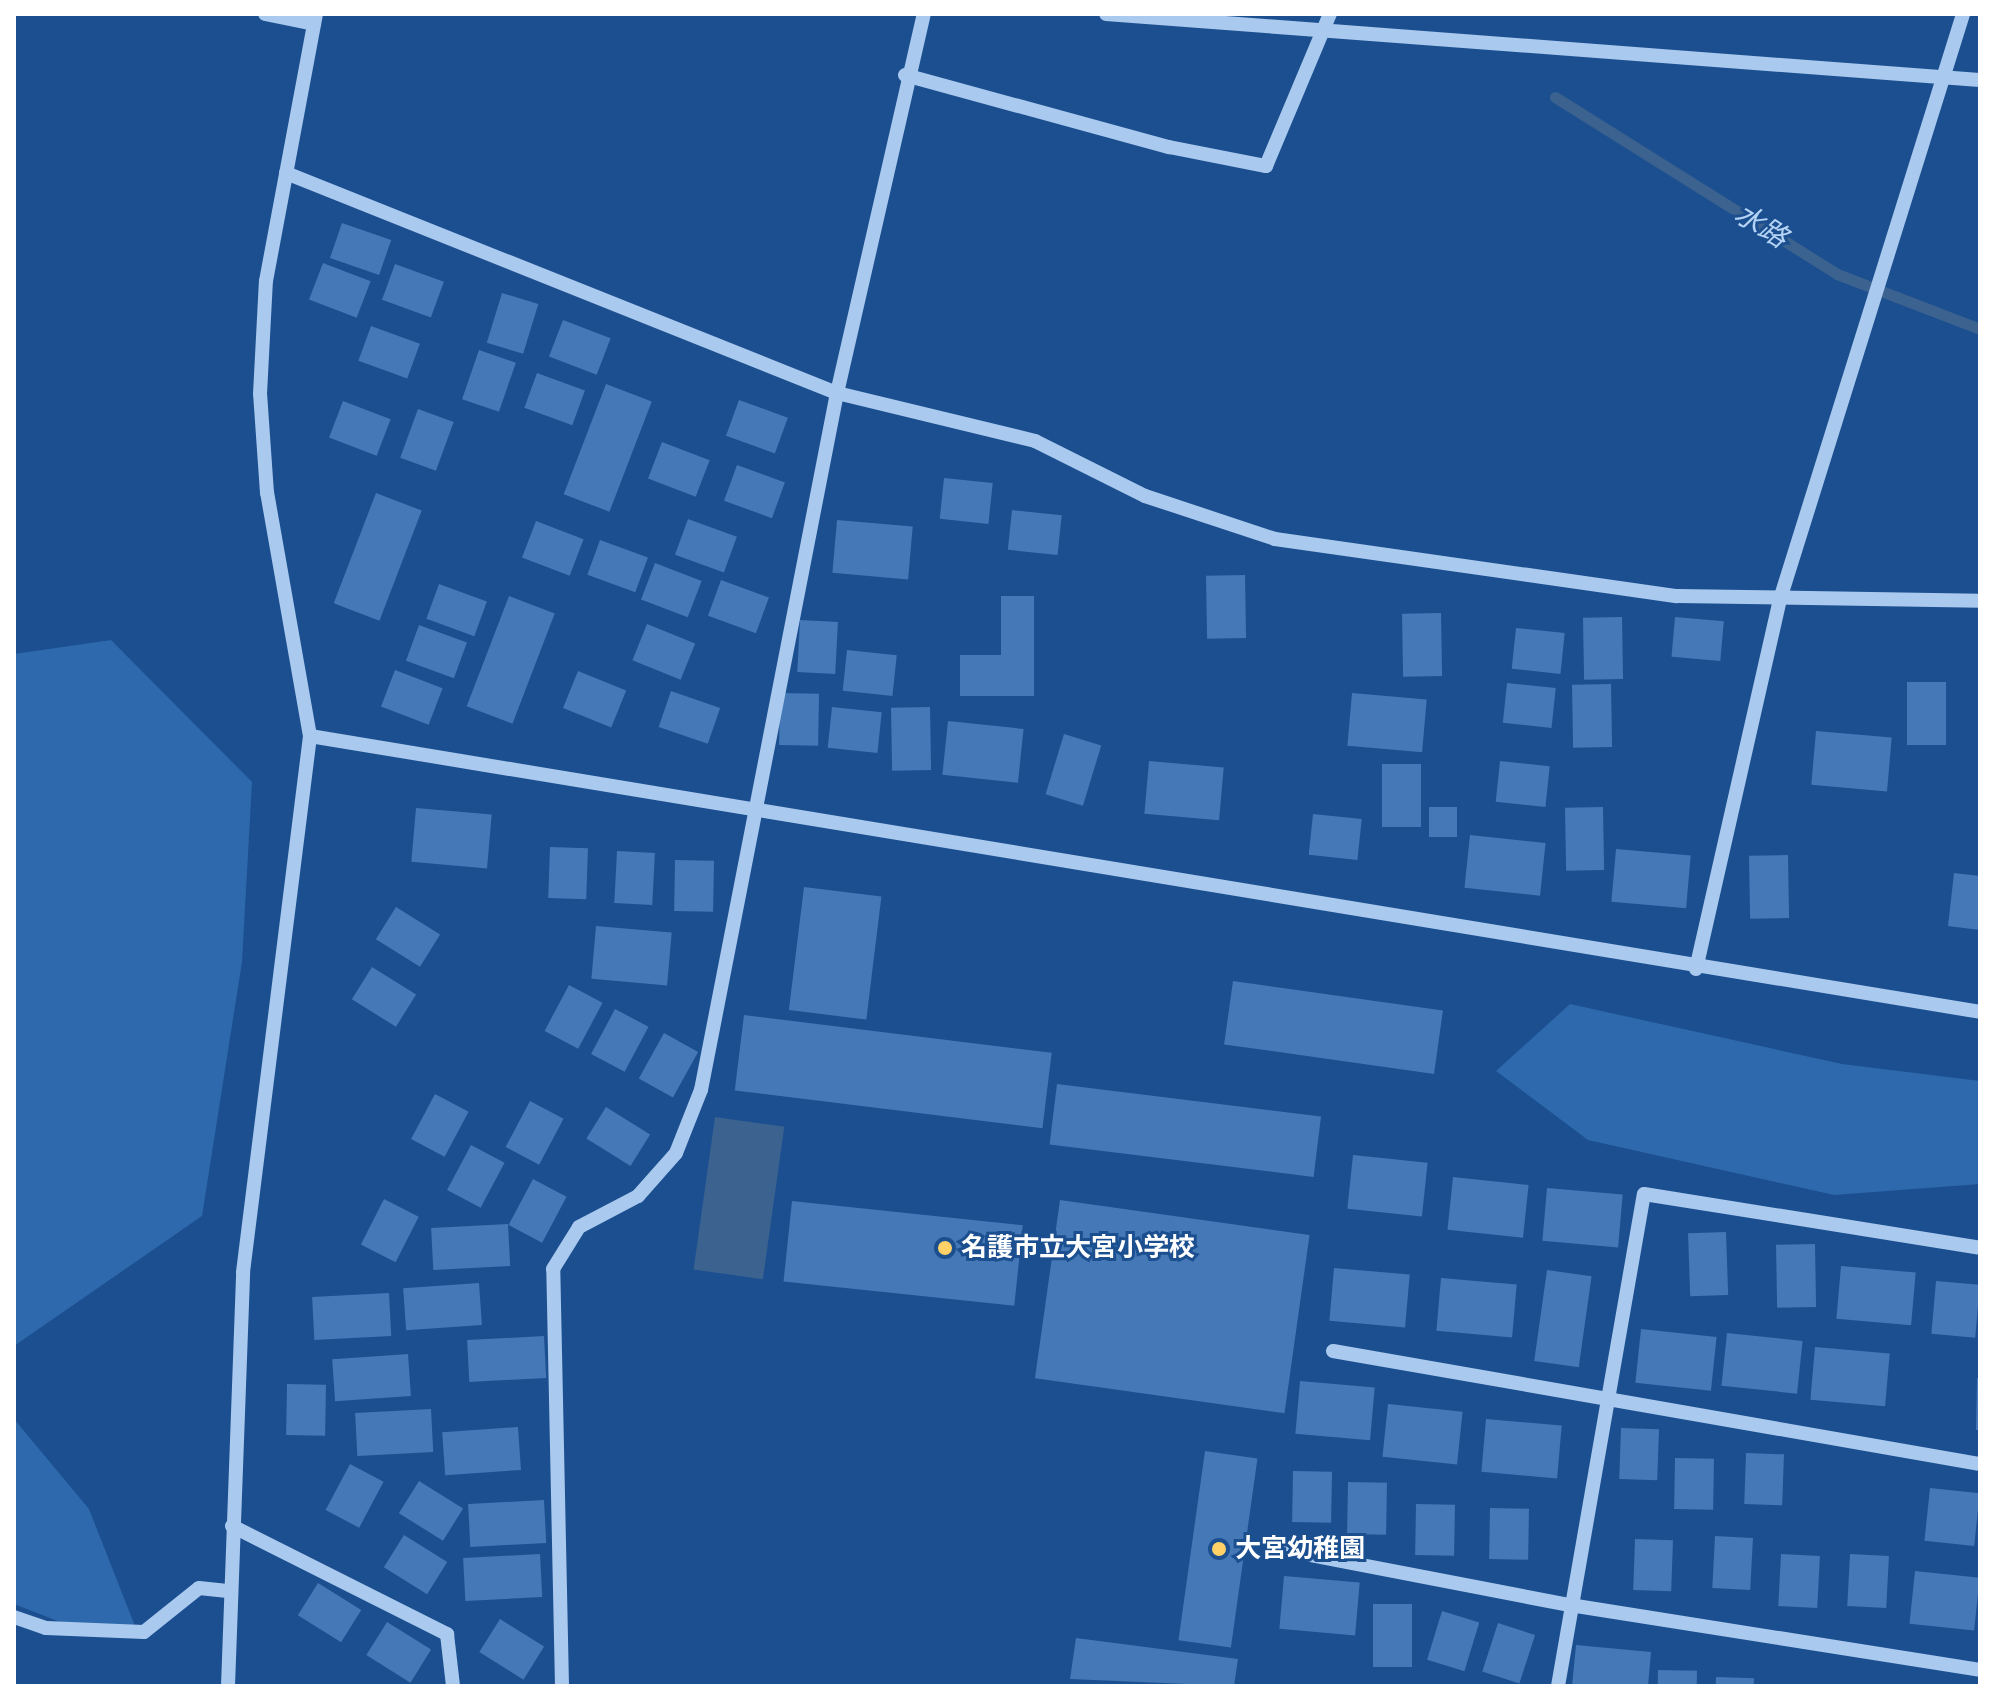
<!DOCTYPE html>
<meta charset="utf-8">
<style>
body{margin:0}
#map{position:relative;width:1994px;height:1700px;overflow:hidden;background:#1b4f8f;font-family:Raleway,"Noto Sans JP",sans-serif}
div>[style]{position:absolute}
.green>*{inset:0;background:#2e69ad}
.water>*{inset:0;background:#3c6290;transform-origin:0 0}
.stream>*{height:11px;margin:-5.5px;padding:0 5.5px;transform-origin:5.5px;border-radius:5.5px;background:#3c6290}
.building>*{inset:0;background:#4478b7;transform-origin:0 0}
.minor>*{height:14px;margin:-7px;padding:0 7px;transform-origin:7px;border-radius:7px;background:#a9c9ee}
.dots>*{width:22px;height:22px;translate:-50% -50%;box-sizing:border-box;border:4px solid #1b4f8f;border-radius:50%}
span{translate:-50% -50%;white-space:nowrap;text-align:center;line-height:1.15;-webkit-text-stroke:6px #1b4f8f;paint-order:stroke}
.poi-label{font-size:26px;color:#fff;font-weight:700}
.left{translate:0 -50%;text-align:left}
.water-label{font-size:28px;color:#b5d3f5;font-style:italic}
.frame{position:absolute;inset:0;border:16px solid #fff;pointer-events:none}
</style>
<div id="map">
<div class="green">
<i style="clip-path:polygon(111px 640px,252px 782px,242px 962px,202px 1216px,14px 1346px,14px 654px)"></i>
<i style="clip-path:polygon(1570px 1004px,1842px 1064px,1980px 1081px,1980px 1184px,1834px 1195px,1588px 1140px,1496px 1071px)"></i>
<i style="clip-path:polygon(14px 1419px,89px 1509px,135px 1626px,78px 1629px,14px 1604px)"></i>
</div>
<div class="water">
<i style="left:715px;top:1117px;width:70px;height:154px;rotate:8deg"></i>
</div>
<div class="stream">
<i style="left:1555px;top:97px;width:333px;rotate:32.1deg"></i>
<i style="left:1837px;top:274px;width:153px;rotate:21deg"></i>
</div>
<div class="building">
<i style="left:342px;top:223px;width:52px;height:37px;rotate:19deg"></i>
<i style="left:323px;top:263px;width:51px;height:39px;rotate:21deg"></i>
<i style="left:395px;top:264px;width:52px;height:38px;rotate:20deg"></i>
<i style="left:502px;top:293px;width:38px;height:52px;rotate:17deg"></i>
<i style="left:563px;top:320px;width:51px;height:39px;rotate:21deg"></i>
<i style="left:371px;top:326px;width:52px;height:37px;rotate:20deg"></i>
<i style="left:479px;top:350px;width:39px;height:52px;rotate:19deg"></i>
<i style="left:537px;top:373px;width:51px;height:37px;rotate:20deg"></i>
<i style="left:606px;top:384px;width:49px;height:118px;rotate:21deg"></i>
<i style="left:739px;top:400px;width:52px;height:38px;rotate:20deg"></i>
<i style="left:343px;top:401px;width:51px;height:39px;rotate:21deg"></i>
<i style="left:418px;top:409px;width:38px;height:52px;rotate:20deg"></i>
<i style="left:662px;top:442px;width:51px;height:39px;rotate:21deg"></i>
<i style="left:737px;top:465px;width:51px;height:38px;rotate:20deg"></i>
<i style="left:944px;top:478px;width:49px;height:41px;rotate:6deg"></i>
<i style="left:376px;top:493px;width:49px;height:118px;rotate:21deg"></i>
<i style="left:1012px;top:510px;width:50px;height:40px;rotate:6deg"></i>
<i style="left:688px;top:519px;width:52px;height:38px;rotate:20deg"></i>
<i style="left:837px;top:520px;width:76px;height:53px;rotate:5deg"></i>
<i style="left:536px;top:521px;width:51px;height:39px;rotate:21deg"></i>
<i style="left:600px;top:540px;width:51px;height:37px;rotate:20deg"></i>
<i style="left:655px;top:563px;width:50px;height:39px;rotate:21deg"></i>
<i style="left:1245px;top:575px;width:63px;height:39px;rotate:89deg"></i>
<i style="left:721px;top:580px;width:51px;height:38px;rotate:20deg"></i>
<i style="left:439px;top:584px;width:51px;height:37px;rotate:20deg"></i>
<i style="left:509px;top:596px;width:49px;height:118px;rotate:21deg"></i>
<i style="clip-path:polygon(1001px 596px,1034px 596px,1034px 696px,960px 696px,960px 655px,1001px 655px)"></i>
<i style="left:1441px;top:613px;width:63px;height:39px;rotate:89deg"></i>
<i style="left:1622px;top:617px;width:62px;height:39px;rotate:89deg"></i>
<i style="left:1675px;top:617px;width:49px;height:40px;rotate:5deg"></i>
<i style="left:800px;top:620px;width:38px;height:52px;rotate:3deg"></i>
<i style="left:647px;top:624px;width:52px;height:39px;rotate:22deg"></i>
<i style="left:419px;top:625px;width:51px;height:38px;rotate:20deg"></i>
<i style="left:1516px;top:628px;width:49px;height:41px;rotate:6deg"></i>
<i style="left:847px;top:650px;width:50px;height:41px;rotate:6deg"></i>
<i style="left:395px;top:670px;width:51px;height:39px;rotate:21deg"></i>
<i style="left:578px;top:671px;width:52px;height:40px;rotate:22deg"></i>
<i style="left:1907px;top:682px;width:39px;height:63px"></i>
<i style="left:1507px;top:683px;width:49px;height:40px;rotate:6deg"></i>
<i style="left:1611px;top:684px;width:63px;height:39px;rotate:89deg"></i>
<i style="left:671px;top:691px;width:52px;height:38px;rotate:19deg"></i>
<i style="left:780px;top:693px;width:39px;height:52px;rotate:1deg"></i>
<i style="left:1352px;top:693px;width:75px;height:53px;rotate:5deg"></i>
<i style="left:832px;top:707px;width:50px;height:41px;rotate:6deg"></i>
<i style="left:930px;top:707px;width:63px;height:39px;rotate:89deg"></i>
<i style="left:948px;top:721px;width:76px;height:54px;rotate:6deg"></i>
<i style="left:1816px;top:731px;width:76px;height:54px;rotate:5deg"></i>
<i style="left:1064px;top:734px;width:39px;height:63px;rotate:17deg"></i>
<i style="left:1149px;top:761px;width:75px;height:53px;rotate:5deg"></i>
<i style="left:1500px;top:761px;width:50px;height:41px;rotate:6deg"></i>
<i style="left:1382px;top:764px;width:39px;height:63px"></i>
<i style="left:1429px;top:807px;width:28px;height:30px"></i>
<i style="left:1603px;top:807px;width:63px;height:38px;rotate:89deg"></i>
<i style="left:416px;top:808px;width:76px;height:54px;rotate:5deg"></i>
<i style="left:1313px;top:814px;width:49px;height:41px;rotate:6deg"></i>
<i style="left:1470px;top:835px;width:76px;height:53px;rotate:6deg"></i>
<i style="left:550px;top:847px;width:38px;height:51px;rotate:2deg"></i>
<i style="left:1616px;top:849px;width:75px;height:53px;rotate:5deg"></i>
<i style="left:617px;top:851px;width:38px;height:52px;rotate:3deg"></i>
<i style="left:1788px;top:855px;width:63px;height:39px;rotate:89deg"></i>
<i style="left:675px;top:860px;width:39px;height:51px;rotate:1deg"></i>
<i style="clip-path:polygon(1954px 873px,1980px 876px,1980px 930px,1948px 926px)"></i>
<i style="left:804px;top:887px;width:78px;height:124px;rotate:7deg"></i>
<i style="left:396px;top:907px;width:52px;height:38px;rotate:32deg"></i>
<i style="left:596px;top:926px;width:76px;height:53px;rotate:5deg"></i>
<i style="left:372px;top:967px;width:52px;height:38px;rotate:32deg"></i>
<i style="left:1233px;top:981px;width:212px;height:64px;rotate:8deg"></i>
<i style="left:569px;top:985px;width:38px;height:52px;rotate:28deg"></i>
<i style="left:615px;top:1009px;width:38px;height:51px;rotate:28deg"></i>
<i style="left:744px;top:1015px;width:310px;height:76px;rotate:7deg"></i>
<i style="left:664px;top:1033px;width:39px;height:52px;rotate:29deg"></i>
<i style="left:1057px;top:1084px;width:266px;height:61px;rotate:7deg"></i>
<i style="left:435px;top:1094px;width:38px;height:51px;rotate:28deg"></i>
<i style="left:530px;top:1101px;width:38px;height:52px;rotate:28deg"></i>
<i style="left:606px;top:1107px;width:52px;height:37px;rotate:32deg"></i>
<i style="left:471px;top:1145px;width:38px;height:51px;rotate:28deg"></i>
<i style="left:1353px;top:1155px;width:75px;height:54px;rotate:6deg"></i>
<i style="left:1453px;top:1177px;width:76px;height:53px;rotate:6deg"></i>
<i style="left:533px;top:1179px;width:38px;height:52px;rotate:28deg"></i>
<i style="left:1547px;top:1188px;width:76px;height:53px;rotate:5deg"></i>
<i style="left:384px;top:1199px;width:39px;height:51px;rotate:27deg"></i>
<i style="left:1060px;top:1200px;width:252px;height:180px;rotate:8deg"></i>
<i style="left:792px;top:1201px;width:232px;height:81px;rotate:6deg"></i>
<i style="left:508px;top:1224px;width:42px;height:77px;rotate:87deg"></i>
<i style="left:1726px;top:1232px;width:63px;height:38px;rotate:88deg"></i>
<i style="left:1815px;top:1244px;width:63px;height:39px;rotate:89deg"></i>
<i style="left:1841px;top:1266px;width:75px;height:53px;rotate:5deg"></i>
<i style="left:1334px;top:1268px;width:76px;height:53px;rotate:5deg"></i>
<i style="left:1547px;top:1270px;width:45px;height:92px;rotate:8deg"></i>
<i style="left:1441px;top:1278px;width:76px;height:53px;rotate:5deg"></i>
<i style="left:1936px;top:1281px;width:44px;height:53px;rotate:5deg"></i>
<i style="left:479px;top:1283px;width:42px;height:76px;rotate:86deg"></i>
<i style="left:389px;top:1293px;width:43px;height:77px;rotate:87deg"></i>
<i style="left:1641px;top:1329px;width:76px;height:54px;rotate:6deg"></i>
<i style="left:1727px;top:1333px;width:76px;height:53px;rotate:6deg"></i>
<i style="left:544px;top:1336px;width:42px;height:77px;rotate:87deg"></i>
<i style="left:1815px;top:1347px;width:75px;height:53px;rotate:5deg"></i>
<i style="left:408px;top:1354px;width:42px;height:76px;rotate:86deg"></i>
<i style="clip-path:polygon(1977px 1378px,1980px 1378px,1980px 1430px,1976px 1430px)"></i>
<i style="left:1300px;top:1381px;width:75px;height:53px;rotate:5deg"></i>
<i style="left:287px;top:1384px;width:39px;height:51px;rotate:1deg"></i>
<i style="left:1388px;top:1404px;width:75px;height:53px;rotate:6deg"></i>
<i style="left:431px;top:1409px;width:43px;height:76px;rotate:87deg"></i>
<i style="left:1486px;top:1419px;width:76px;height:53px;rotate:5deg"></i>
<i style="left:518px;top:1427px;width:43px;height:76px;rotate:86deg"></i>
<i style="left:1621px;top:1428px;width:38px;height:51px;rotate:2deg"></i>
<i style="left:1205px;top:1451px;width:53px;height:191px;rotate:8deg"></i>
<i style="left:1746px;top:1453px;width:38px;height:51px;rotate:2deg"></i>
<i style="left:1675px;top:1458px;width:39px;height:51px;rotate:1deg"></i>
<i style="left:350px;top:1464px;width:38px;height:52px;rotate:28deg"></i>
<i style="left:1293px;top:1471px;width:39px;height:51px;rotate:1deg"></i>
<i style="left:419px;top:1481px;width:52px;height:38px;rotate:32deg"></i>
<i style="left:1348px;top:1482px;width:39px;height:52px;rotate:1deg"></i>
<i style="left:1930px;top:1488px;width:50px;height:53px;rotate:6deg"></i>
<i style="left:544px;top:1500px;width:43px;height:76px;rotate:87deg"></i>
<i style="left:1416px;top:1504px;width:39px;height:51px;rotate:1deg"></i>
<i style="left:1490px;top:1508px;width:39px;height:51px;rotate:1deg"></i>
<i style="left:404px;top:1535px;width:51px;height:38px;rotate:32deg"></i>
<i style="left:1715px;top:1536px;width:38px;height:52px;rotate:3deg"></i>
<i style="left:1635px;top:1539px;width:38px;height:51px;rotate:2deg"></i>
<i style="left:540px;top:1554px;width:43px;height:77px;rotate:87deg"></i>
<i style="left:1781px;top:1554px;width:39px;height:52px;rotate:3deg"></i>
<i style="left:1850px;top:1554px;width:39px;height:52px;rotate:3deg"></i>
<i style="left:1915px;top:1571px;width:65px;height:53px;rotate:6deg"></i>
<i style="left:1284px;top:1576px;width:76px;height:53px;rotate:5deg"></i>
<i style="left:318px;top:1583px;width:51px;height:38px;rotate:32deg"></i>
<i style="left:1373px;top:1604px;width:39px;height:63px"></i>
<i style="left:1442px;top:1611px;width:39px;height:51px;rotate:17deg"></i>
<i style="left:500px;top:1619px;width:52px;height:39px;rotate:32deg"></i>
<i style="left:387px;top:1622px;width:52px;height:39px;rotate:32deg"></i>
<i style="left:1498px;top:1623px;width:39px;height:51px;rotate:18deg"></i>
<i style="clip-path:polygon(1076px 1638px,1238px 1659px,1234px 1686px,1070px 1679px)"></i>
<i style="clip-path:polygon(1576px 1645px,1651px 1652px,1648px 1686px,1572px 1686px)"></i>
<i style="left:1658px;top:1670px;width:39px;height:16px;rotate:1deg"></i>
<i style="left:1716px;top:1677px;width:38px;height:9px;rotate:2deg"></i>
</div>
<div class="minor">
<i style="left:265px;top:14px;width:50px;rotate:11.5deg"></i>
<i style="left:1106px;top:14px;width:876px;rotate:4.32deg"></i>
<i style="left:905px;top:75px;width:274px;rotate:15.3deg"></i>
<i style="left:1169px;top:147px;width:99px;rotate:11.1deg"></i>
<i style="left:1266px;top:166px;width:165px;rotate:-67.2deg"></i>
<i style="left:286px;top:173px;width:593px;rotate:21.77deg"></i>
<i style="left:837px;top:393px;width:204px;rotate:13.6deg"></i>
<i style="left:1035px;top:441px;width:123px;rotate:26.6deg"></i>
<i style="left:1145px;top:496px;width:137px;rotate:18.3deg"></i>
<i style="left:1275px;top:539px;width:406px;rotate:8.1deg"></i>
<i style="left:1677px;top:596px;width:303px;rotate:0.9deg"></i>
<i style="left:310px;top:736px;width:1693px;rotate:9.38deg"></i>
<i style="left:1696px;top:969px;width:383px;rotate:-77.2deg"></i>
<i style="left:1781px;top:596px;width:610px;rotate:-72.63deg"></i>
<i style="left:1333px;top:1351px;width:657px;rotate:9.91deg"></i>
<i style="left:232px;top:1526px;width:241px;rotate:26.7deg"></i>
<i style="left:447px;top:1634px;width:52px;rotate:83.4deg"></i>
<i style="left:1289px;top:1551px;width:286px;rotate:10.9deg"></i>
<i style="left:1570px;top:1605px;width:415px;rotate:9deg"></i>
<i style="left:14px;top:1617px;width:34px;rotate:19deg"></i>
<i style="left:46px;top:1628px;width:98px;rotate:2.3deg"></i>
<i style="left:144px;top:1632px;width:70px;rotate:-38.7deg"></i>
<i style="left:199px;top:1588px;width:31px;rotate:6deg"></i>
<i style="left:228px;top:1686px;width:414px;rotate:-87.9deg"></i>
<i style="left:243px;top:1272px;width:540px;rotate:-82.87deg"></i>
<i style="left:310px;top:736px;width:247px;rotate:-100deg"></i>
<i style="left:267px;top:493px;width:99px;rotate:-94deg"></i>
<i style="left:260px;top:394px;width:113px;rotate:-87deg"></i>
<i style="left:266px;top:281px;width:272px;rotate:-79.4deg"></i>
<i style="left:562px;top:1686px;width:417px;rotate:-91.2deg"></i>
<i style="left:553px;top:1269px;width:49px;rotate:-58.2deg"></i>
<i style="left:579px;top:1227px;width:67px;rotate:-27.7deg"></i>
<i style="left:638px;top:1196px;width:57px;rotate:-48.5deg"></i>
<i style="left:676px;top:1153px;width:68px;rotate:-68.4deg"></i>
<i style="left:701px;top:1090px;width:710px;rotate:-78.96deg"></i>
<i style="left:837px;top:393px;width:389px;rotate:-77.1deg"></i>
<i style="left:1558px;top:1686px;width:499px;rotate:-80.1deg"></i>
<i style="left:1644px;top:1194px;width:340px;rotate:9.1deg"></i>
</div>
<div class="dots">
<i style="left:945px;top:1248px;background:#ffd166"></i>
<i style="left:1219px;top:1549px;background:#ffd166"></i>
</div>
<div class="poi-label">
<span class="left" style="left:961px;top:1248px">名護市立大宮小学校</span>
<span class="left" style="left:1235px;top:1549px">大宮幼稚園</span>
</div>
<div class="water-label">
<span style="left:1761px;top:226px;rotate:32deg">水路</span>
</div>
<div class="frame"></div>
</div>
